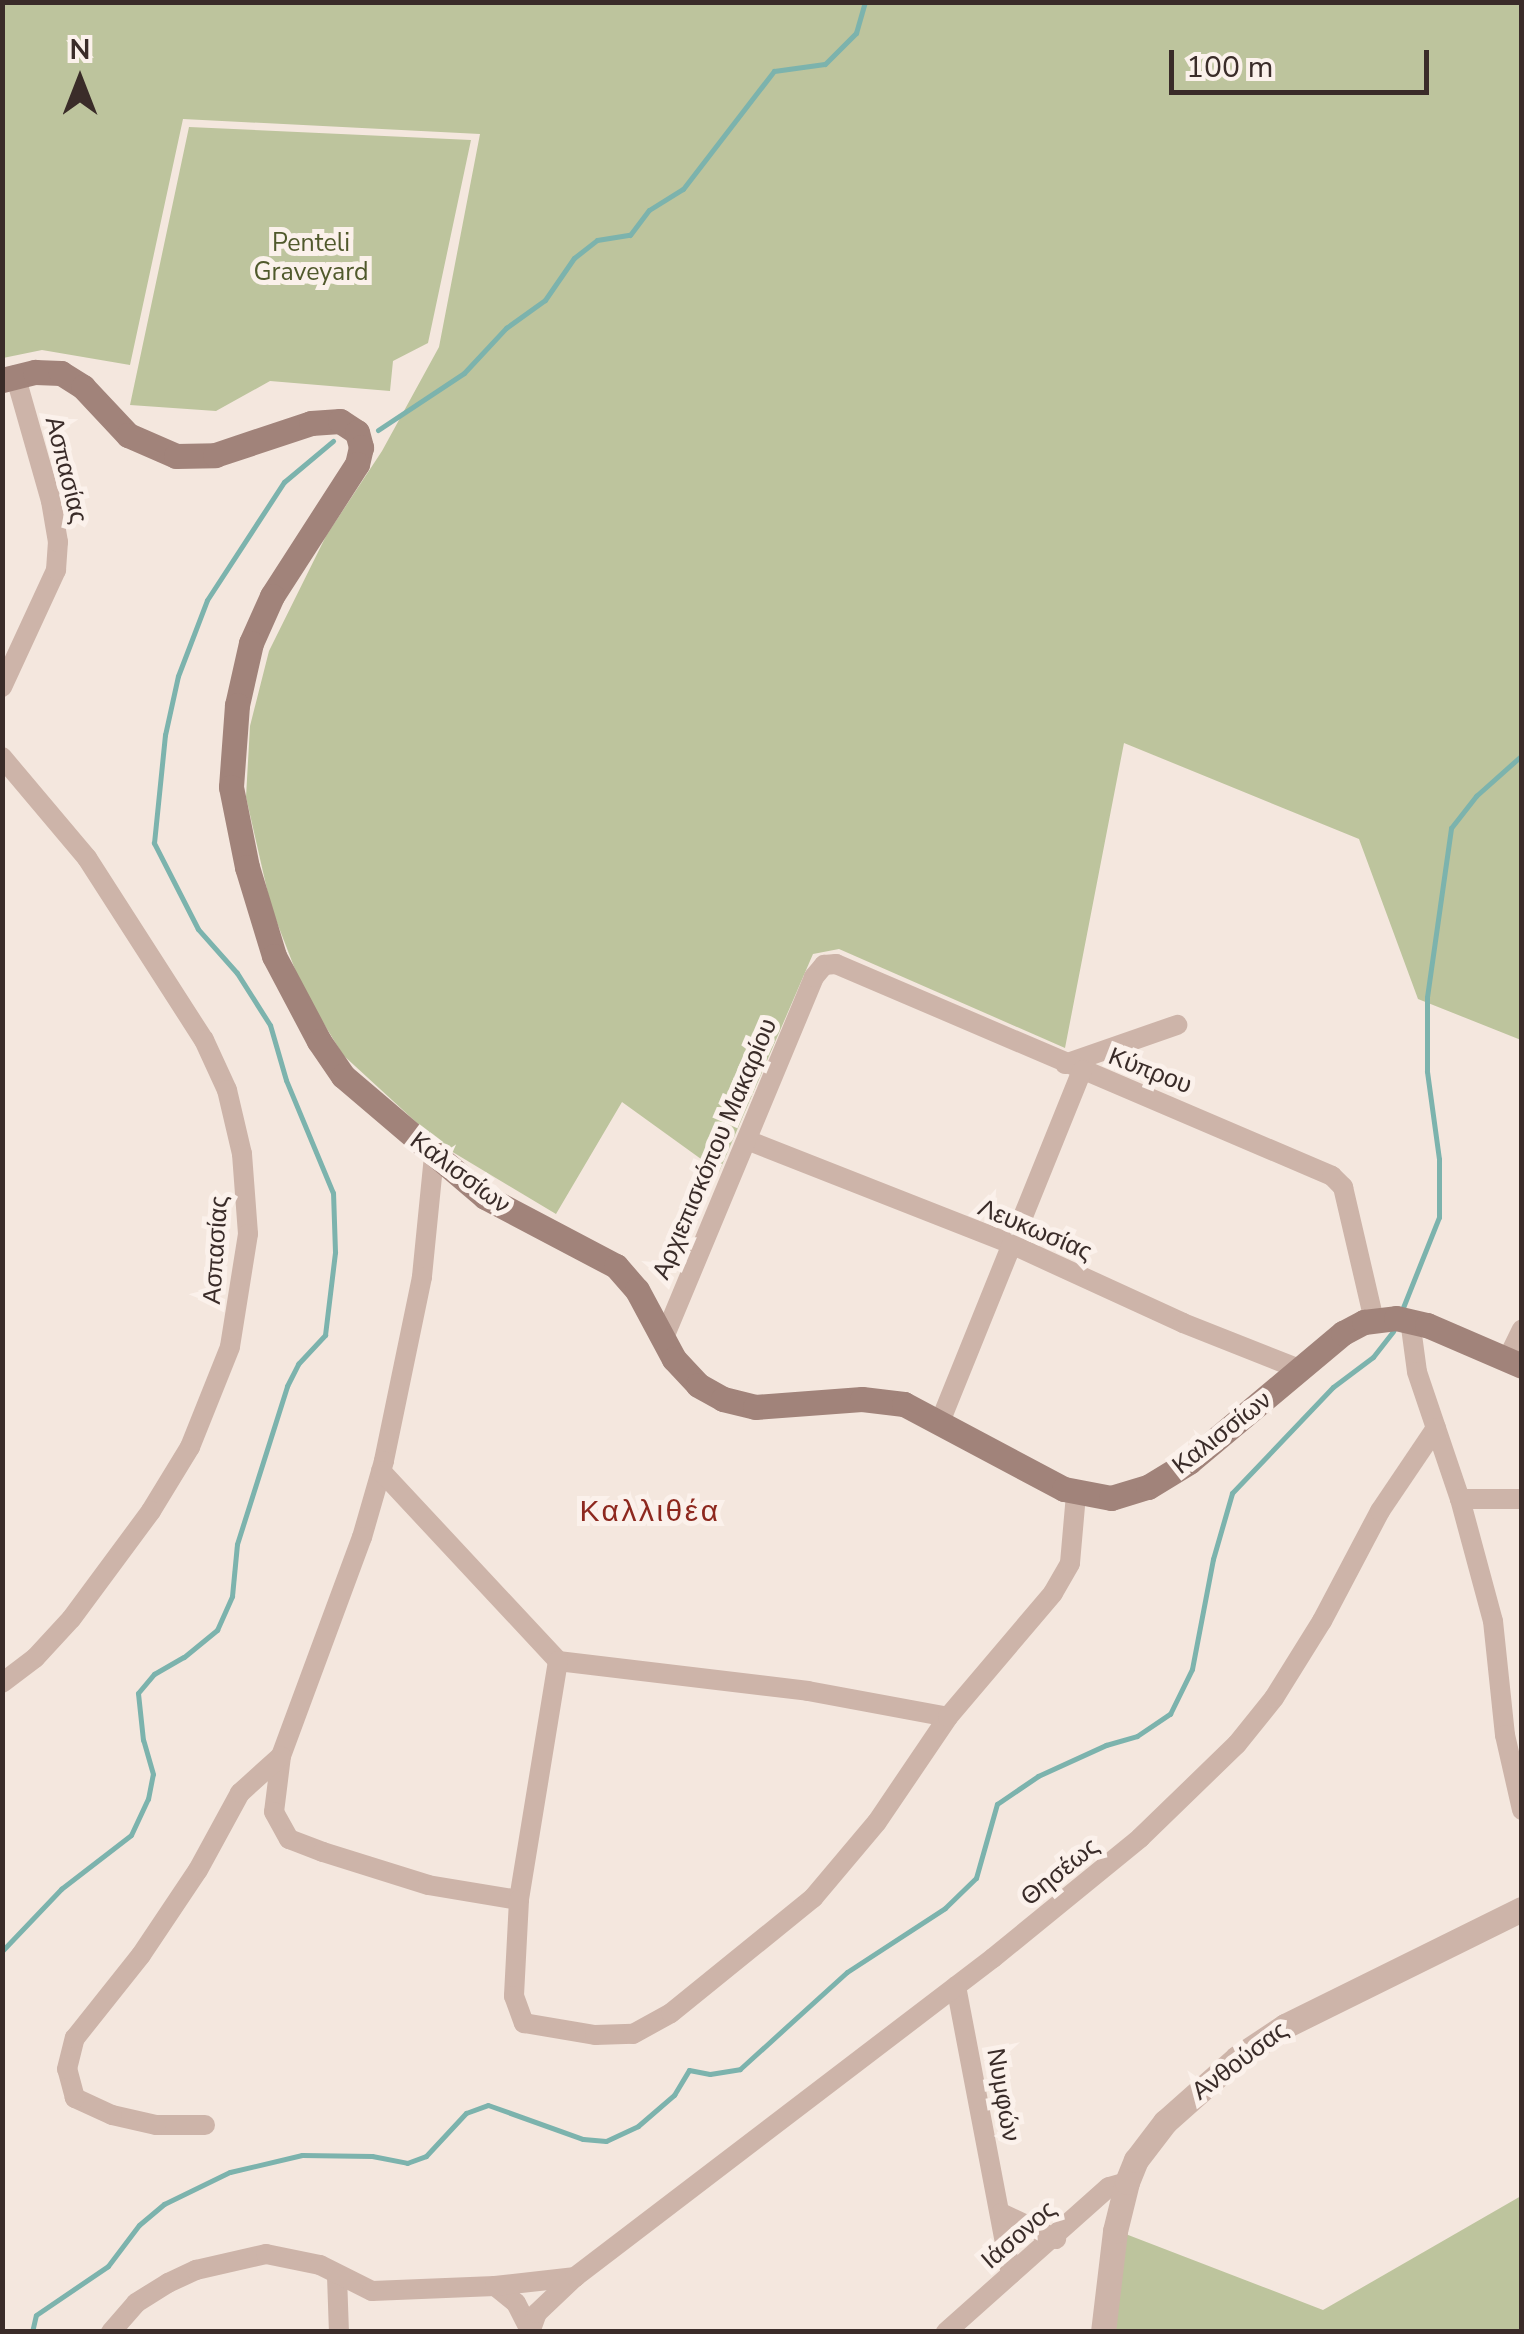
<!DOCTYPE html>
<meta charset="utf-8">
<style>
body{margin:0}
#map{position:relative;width:1524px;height:2334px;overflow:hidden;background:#f4e7de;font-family:"Nunito Sans",sans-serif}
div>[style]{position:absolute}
.green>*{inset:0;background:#bdc49d}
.stream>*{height:5px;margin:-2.5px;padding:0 2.5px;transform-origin:2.5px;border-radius:2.5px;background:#7cb3ad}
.minor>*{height:20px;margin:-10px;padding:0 10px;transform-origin:10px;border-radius:10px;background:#cdb4a9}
.tertiary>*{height:25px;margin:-12.5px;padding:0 12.5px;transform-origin:12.5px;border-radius:12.5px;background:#cdb4a9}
.secondary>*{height:25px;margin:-12.5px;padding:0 12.5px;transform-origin:12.5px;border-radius:12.5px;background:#a1837a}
span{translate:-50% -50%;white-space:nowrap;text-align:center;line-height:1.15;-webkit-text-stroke:10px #fbf1eb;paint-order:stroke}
.park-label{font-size:25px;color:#50592c}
.street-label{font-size:25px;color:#3a2c29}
.quarter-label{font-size:30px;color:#8d281e;letter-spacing:2.5px}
.frame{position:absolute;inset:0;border:5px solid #3a2c29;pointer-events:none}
.north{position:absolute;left:30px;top:30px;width:100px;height:100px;-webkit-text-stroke:8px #fbf1eb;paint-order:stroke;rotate:0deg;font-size:28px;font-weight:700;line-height:40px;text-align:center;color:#3a2c29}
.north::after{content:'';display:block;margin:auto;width:35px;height:45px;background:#3a2c29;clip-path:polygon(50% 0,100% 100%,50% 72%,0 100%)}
.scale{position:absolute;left:1169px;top:50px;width:260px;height:45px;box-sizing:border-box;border:5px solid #3a2c29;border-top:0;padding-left:12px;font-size:30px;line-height:35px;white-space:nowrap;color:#3a2c29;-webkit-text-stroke:8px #fbf1eb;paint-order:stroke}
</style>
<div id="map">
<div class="green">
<i style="clip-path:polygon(3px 3px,1521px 3px,1521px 1040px,1418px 999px,1359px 839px,1124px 743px,1065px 1048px,839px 949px,813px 954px,719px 1172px,622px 1102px,556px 1214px,441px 1145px,343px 1055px,303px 990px,271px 907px,246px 797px,250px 726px,269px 651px,326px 536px,382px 451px,439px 347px,480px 134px,183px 119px,130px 365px,42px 350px,3px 358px)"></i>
<i style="clip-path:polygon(189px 127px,471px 140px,428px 343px,393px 361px,390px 391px,270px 381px,216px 411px,130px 405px)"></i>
<i style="clip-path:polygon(1521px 2196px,1521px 2331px,1112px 2332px,1123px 2233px,1323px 2310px)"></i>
</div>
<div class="stream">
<i style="left:378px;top:430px;width:103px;rotate:-33.5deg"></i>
<i style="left:464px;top:373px;width:62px;rotate:-47deg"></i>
<i style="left:506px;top:328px;width:48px;rotate:-35.7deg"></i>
<i style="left:545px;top:300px;width:51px;rotate:-55.4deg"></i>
<i style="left:574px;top:258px;width:29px;rotate:-38deg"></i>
<i style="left:597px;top:240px;width:33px;rotate:-9deg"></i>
<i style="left:630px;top:235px;width:31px;rotate:-53deg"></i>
<i style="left:649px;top:210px;width:40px;rotate:-32deg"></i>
<i style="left:683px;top:189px;width:149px;rotate:-52.4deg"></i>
<i style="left:774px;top:71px;width:51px;rotate:-7.8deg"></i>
<i style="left:825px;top:64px;width:44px;rotate:-45deg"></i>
<i style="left:856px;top:33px;width:32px;rotate:-74deg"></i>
<i style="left:1402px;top:1310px;width:100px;rotate:-68.3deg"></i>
<i style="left:1439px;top:1217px;width:58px;rotate:-90deg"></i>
<i style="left:1439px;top:1159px;width:89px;rotate:-97.8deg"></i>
<i style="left:1427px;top:1071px;width:74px;rotate:-90deg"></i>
<i style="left:1427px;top:997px;width:171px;rotate:-81.9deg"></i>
<i style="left:1451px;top:828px;width:41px;rotate:-52deg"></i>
<i style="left:1476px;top:796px;width:62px;rotate:-41.7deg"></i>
<i style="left:2px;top:1951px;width:86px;rotate:-46.4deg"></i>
<i style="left:61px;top:1889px;width:88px;rotate:-37.6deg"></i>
<i style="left:131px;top:1835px;width:40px;rotate:-65deg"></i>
<i style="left:148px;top:1799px;width:25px;rotate:-79deg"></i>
<i style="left:153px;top:1774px;width:35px;rotate:-106deg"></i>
<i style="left:143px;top:1740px;width:47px;rotate:-96.1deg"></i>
<i style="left:138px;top:1693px;width:25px;rotate:-50deg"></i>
<i style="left:154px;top:1674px;width:34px;rotate:-30deg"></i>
<i style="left:184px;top:1657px;width:43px;rotate:-39.3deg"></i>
<i style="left:217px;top:1630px;width:37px;rotate:-66deg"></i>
<i style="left:232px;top:1596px;width:52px;rotate:-84.5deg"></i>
<i style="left:237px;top:1544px;width:166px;rotate:-72.4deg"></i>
<i style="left:287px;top:1386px;width:25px;rotate:-63deg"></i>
<i style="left:298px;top:1364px;width:40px;rotate:-47deg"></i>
<i style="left:325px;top:1335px;width:84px;rotate:-83.1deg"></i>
<i style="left:335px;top:1252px;width:59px;rotate:-91.9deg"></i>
<i style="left:333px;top:1193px;width:122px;rotate:-112.6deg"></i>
<i style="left:286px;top:1080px;width:57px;rotate:-106.2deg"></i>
<i style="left:270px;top:1025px;width:62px;rotate:-122.4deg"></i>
<i style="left:237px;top:973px;width:59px;rotate:-131.6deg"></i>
<i style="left:198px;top:929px;width:97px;rotate:-117.1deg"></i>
<i style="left:154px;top:843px;width:109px;rotate:-84.2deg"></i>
<i style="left:165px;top:735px;width:60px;rotate:-77.6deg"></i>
<i style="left:178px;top:676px;width:81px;rotate:-69.1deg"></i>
<i style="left:207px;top:600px;width:141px;rotate:-56.9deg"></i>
<i style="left:284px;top:482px;width:64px;rotate:-39.9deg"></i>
<i style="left:32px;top:2332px;width:17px;rotate:-77deg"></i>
<i style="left:36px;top:2315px;width:87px;rotate:-34.2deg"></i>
<i style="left:108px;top:2266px;width:51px;rotate:-52.9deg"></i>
<i style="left:139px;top:2225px;width:33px;rotate:-40deg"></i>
<i style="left:164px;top:2204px;width:73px;rotate:-25.9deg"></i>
<i style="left:230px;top:2172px;width:74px;rotate:-13.3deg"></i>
<i style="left:302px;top:2155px;width:70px;rotate:0.8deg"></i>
<i style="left:372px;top:2156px;width:36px;rotate:11deg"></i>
<i style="left:407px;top:2163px;width:20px;rotate:-20deg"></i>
<i style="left:426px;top:2156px;width:59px;rotate:-47.1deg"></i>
<i style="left:466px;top:2113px;width:23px;rotate:-20deg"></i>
<i style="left:488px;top:2105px;width:101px;rotate:19.7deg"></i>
<i style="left:583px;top:2139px;width:23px;rotate:5deg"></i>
<i style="left:606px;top:2141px;width:35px;rotate:-25deg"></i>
<i style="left:638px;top:2126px;width:48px;rotate:-40.7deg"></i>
<i style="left:674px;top:2095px;width:29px;rotate:-59deg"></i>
<i style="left:689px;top:2070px;width:21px;rotate:11deg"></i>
<i style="left:710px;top:2074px;width:30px;rotate:-9deg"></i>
<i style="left:740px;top:2069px;width:144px;rotate:-42.2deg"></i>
<i style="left:847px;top:1972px;width:117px;rotate:-33.1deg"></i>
<i style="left:945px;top:1908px;width:43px;rotate:-44.1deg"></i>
<i style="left:976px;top:1878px;width:77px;rotate:-74.2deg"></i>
<i style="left:997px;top:1804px;width:50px;rotate:-34.3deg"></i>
<i style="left:1038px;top:1776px;width:75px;rotate:-24.5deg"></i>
<i style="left:1106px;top:1745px;width:32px;rotate:-16deg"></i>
<i style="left:1137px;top:1736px;width:40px;rotate:-34deg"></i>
<i style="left:1170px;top:1714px;width:50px;rotate:-63.9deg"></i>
<i style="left:1192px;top:1669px;width:112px;rotate:-79.2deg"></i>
<i style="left:1213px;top:1559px;width:69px;rotate:-73.9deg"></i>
<i style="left:1232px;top:1493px;width:146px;rotate:-46.4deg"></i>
<i style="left:1333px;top:1387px;width:50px;rotate:-36.9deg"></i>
<i style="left:1373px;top:1357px;width:33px;rotate:-52deg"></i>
</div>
<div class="minor">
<i style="left:2px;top:687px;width:129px;rotate:-65.2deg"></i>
<i style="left:56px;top:570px;width:28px;rotate:-86deg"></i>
<i style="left:58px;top:542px;width:42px;rotate:-99.7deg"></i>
<i style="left:51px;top:501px;width:131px;rotate:-105.9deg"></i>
<i style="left:2px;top:757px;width:132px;rotate:49.9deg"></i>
<i style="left:87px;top:858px;width:216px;rotate:57.3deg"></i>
<i style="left:204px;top:1040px;width:55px;rotate:65.3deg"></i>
<i style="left:227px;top:1090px;width:66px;rotate:76.8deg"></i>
<i style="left:242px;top:1154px;width:80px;rotate:85.7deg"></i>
<i style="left:248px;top:1234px;width:114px;rotate:99.1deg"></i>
<i style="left:230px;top:1347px;width:108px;rotate:111.8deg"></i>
<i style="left:190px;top:1447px;width:75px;rotate:121.4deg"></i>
<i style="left:151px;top:1511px;width:134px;rotate:126.5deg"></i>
<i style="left:71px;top:1619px;width:53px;rotate:132.7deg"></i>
<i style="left:35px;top:1658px;width:41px;rotate:142.9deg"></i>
<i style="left:1065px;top:1064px;width:119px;rotate:-19.2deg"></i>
<i style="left:747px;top:1140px;width:286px;rotate:21.5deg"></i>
<i style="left:1013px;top:1245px;width:187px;rotate:24.6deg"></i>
<i style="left:1183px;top:1323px;width:128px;rotate:21.6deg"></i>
<i style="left:434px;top:1156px;width:122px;rotate:95.7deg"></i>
<i style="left:422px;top:1277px;width:188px;rotate:101.7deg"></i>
<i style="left:384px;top:1461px;width:79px;rotate:106.1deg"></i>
<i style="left:362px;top:1537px;width:233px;rotate:110.3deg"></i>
<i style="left:281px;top:1756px;width:56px;rotate:97.1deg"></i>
<i style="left:274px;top:1812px;width:31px;rotate:61deg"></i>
<i style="left:289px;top:1839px;width:36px;rotate:21deg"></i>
<i style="left:323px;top:1852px;width:110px;rotate:17.4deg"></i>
<i style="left:428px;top:1885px;width:92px;rotate:9.4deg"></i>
<i style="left:1410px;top:1320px;width:52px;rotate:82.3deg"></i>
<i style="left:1417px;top:1372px;width:134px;rotate:71.3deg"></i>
<i style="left:1460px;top:1499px;width:126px;rotate:74.9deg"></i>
<i style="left:1493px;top:1621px;width:115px;rotate:84deg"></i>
<i style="left:1505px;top:1735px;width:77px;rotate:77.2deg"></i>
<i style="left:663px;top:1340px;width:393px;rotate:-67.4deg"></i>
<i style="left:814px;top:977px;width:16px;rotate:-50deg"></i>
<i style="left:824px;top:965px;width:12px;rotate:-5deg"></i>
<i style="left:836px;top:964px;width:539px;rotate:23.14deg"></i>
<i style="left:1332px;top:1176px;width:16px;rotate:45deg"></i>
<i style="left:1343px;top:1187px;width:137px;rotate:76.9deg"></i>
<i style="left:1507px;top:1360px;width:34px;rotate:-64deg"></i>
<i style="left:940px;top:1422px;width:379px;rotate:-68deg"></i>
<i style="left:381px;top:1471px;width:260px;rotate:47deg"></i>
<i style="left:558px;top:1661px;width:252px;rotate:6.8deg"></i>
<i style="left:808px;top:1691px;width:142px;rotate:10.5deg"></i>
<i style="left:1460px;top:1499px;width:62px"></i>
<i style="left:558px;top:1661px;width:242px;rotate:99.3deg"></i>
<i style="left:519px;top:1900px;width:96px;rotate:93deg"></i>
<i style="left:514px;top:1996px;width:29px;rotate:70deg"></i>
<i style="left:524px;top:2023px;width:72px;rotate:9.6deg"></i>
<i style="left:595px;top:2035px;width:38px;rotate:-2deg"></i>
<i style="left:633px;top:2034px;width:43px;rotate:-28.9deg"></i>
<i style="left:671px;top:2013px;width:183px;rotate:-39deg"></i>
<i style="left:813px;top:1898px;width:99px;rotate:-49.9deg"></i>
<i style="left:877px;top:1822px;width:127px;rotate:-55.9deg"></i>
<i style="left:948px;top:1717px;width:162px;rotate:-49.7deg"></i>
<i style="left:1053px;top:1593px;width:34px;rotate:-60deg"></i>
<i style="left:1070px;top:1563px;width:69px;rotate:-85deg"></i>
<i style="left:956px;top:1986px;width:293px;rotate:79.2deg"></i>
<i style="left:205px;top:2125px;width:49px;rotate:180deg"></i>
<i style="left:156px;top:2125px;width:45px;rotate:-167.2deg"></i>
<i style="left:112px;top:2115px;width:41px;rotate:-155.3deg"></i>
<i style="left:75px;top:2098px;width:30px;rotate:-105deg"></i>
<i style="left:67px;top:2069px;width:32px;rotate:-76deg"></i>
<i style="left:75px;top:2038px;width:106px;rotate:-51.5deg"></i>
<i style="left:141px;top:1955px;width:102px;rotate:-56.2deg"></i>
<i style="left:198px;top:1870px;width:88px;rotate:-61.4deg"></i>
<i style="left:240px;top:1793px;width:55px;rotate:-42.1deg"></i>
<i style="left:1001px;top:2213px;width:61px;rotate:25.3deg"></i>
<i style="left:337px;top:2276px;width:56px;rotate:88deg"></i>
<i style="left:495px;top:2286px;width:27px;rotate:39deg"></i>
<i style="left:516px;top:2303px;width:30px;rotate:63deg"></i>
<i style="left:111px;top:2332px;width:38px;rotate:-49deg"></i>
<i style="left:136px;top:2303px;width:38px;rotate:-32deg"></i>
<i style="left:168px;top:2283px;width:31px;rotate:-25deg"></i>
<i style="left:196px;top:2270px;width:72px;rotate:-12.9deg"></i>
<i style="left:266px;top:2254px;width:55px;rotate:11.5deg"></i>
<i style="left:320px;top:2265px;width:58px;rotate:26.6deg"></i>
<i style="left:372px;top:2291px;width:123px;rotate:-2.3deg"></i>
<i style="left:495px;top:2286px;width:81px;rotate:-6.4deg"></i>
<i style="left:530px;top:2332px;width:20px;rotate:-70deg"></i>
<i style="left:537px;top:2313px;width:52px;rotate:-43.5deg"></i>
<i style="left:575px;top:2277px;width:526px;rotate:-37.35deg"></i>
<i style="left:993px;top:1958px;width:190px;rotate:-39.2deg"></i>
<i style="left:1140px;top:1838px;width:135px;rotate:-44.1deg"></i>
<i style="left:1237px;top:1744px;width:59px;rotate:-51.2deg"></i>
<i style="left:1274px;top:1698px;width:91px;rotate:-58.1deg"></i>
<i style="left:1322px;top:1621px;width:124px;rotate:-62.2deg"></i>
<i style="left:1380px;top:1511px;width:100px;rotate:-56deg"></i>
<i style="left:946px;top:2332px;width:218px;rotate:-41.7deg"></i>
<i style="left:1109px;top:2187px;width:19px;rotate:-16deg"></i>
</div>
<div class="tertiary">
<i style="left:1103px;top:2332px;width:102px;rotate:-83.2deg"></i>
<i style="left:1115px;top:2231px;width:50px;rotate:-76.2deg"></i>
<i style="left:1127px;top:2182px;width:24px;rotate:-68deg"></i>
<i style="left:1136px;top:2160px;width:48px;rotate:-52.7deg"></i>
<i style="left:1165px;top:2122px;width:96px;rotate:-41.6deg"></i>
<i style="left:1237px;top:2058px;width:58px;rotate:-33.7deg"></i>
<i style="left:1285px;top:2026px;width:264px;rotate:-26.3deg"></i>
</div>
<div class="secondary">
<i style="left:2px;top:380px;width:34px;rotate:-14deg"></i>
<i style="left:35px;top:372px;width:26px;rotate:2deg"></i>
<i style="left:61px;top:373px;width:26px;rotate:32deg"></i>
<i style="left:83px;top:387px;width:66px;rotate:46.8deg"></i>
<i style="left:128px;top:435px;width:52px;rotate:23.6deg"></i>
<i style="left:176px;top:456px;width:39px;rotate:-1deg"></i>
<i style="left:215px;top:455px;width:101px;rotate:-18.4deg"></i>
<i style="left:311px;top:423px;width:29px;rotate:-4deg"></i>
<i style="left:340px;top:421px;width:20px;rotate:33deg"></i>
<i style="left:357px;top:432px;width:16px;rotate:75deg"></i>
<i style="left:361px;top:447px;width:17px;rotate:103deg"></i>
<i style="left:357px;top:464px;width:157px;rotate:122.8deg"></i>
<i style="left:272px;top:596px;width:51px;rotate:114.1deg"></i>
<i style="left:251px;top:643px;width:64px;rotate:102.7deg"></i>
<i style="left:237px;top:705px;width:82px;rotate:94.2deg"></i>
<i style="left:231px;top:787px;width:82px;rotate:78.7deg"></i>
<i style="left:247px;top:867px;width:93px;rotate:73.1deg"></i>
<i style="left:274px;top:956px;width:96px;rotate:62.1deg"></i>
<i style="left:319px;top:1041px;width:42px;rotate:55.6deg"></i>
<i style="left:343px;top:1076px;width:187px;rotate:40.4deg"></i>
<i style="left:485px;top:1197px;width:148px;rotate:27.8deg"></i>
<i style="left:616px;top:1266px;width:32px;rotate:49deg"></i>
<i style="left:637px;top:1290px;width:78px;rotate:61.8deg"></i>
<i style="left:674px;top:1359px;width:35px;rotate:47deg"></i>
<i style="left:698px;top:1385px;width:29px;rotate:29deg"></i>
<i style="left:723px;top:1399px;width:33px;rotate:14deg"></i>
<i style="left:755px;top:1407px;width:107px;rotate:-4.3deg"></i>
<i style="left:862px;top:1399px;width:42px;rotate:6.8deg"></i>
<i style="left:904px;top:1404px;width:181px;rotate:28deg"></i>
<i style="left:1064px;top:1489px;width:48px;rotate:10.8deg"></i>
<i style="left:1111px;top:1498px;width:39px;rotate:-17deg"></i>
<i style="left:1148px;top:1487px;width:48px;rotate:-31.4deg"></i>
<i style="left:1189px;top:1462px;width:201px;rotate:-40deg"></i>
<i style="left:1343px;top:1333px;width:24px;rotate:-28deg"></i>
<i style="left:1364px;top:1322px;width:32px;rotate:-7deg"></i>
<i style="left:1396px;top:1318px;width:32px;rotate:13deg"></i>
<i style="left:1427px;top:1325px;width:103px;rotate:23.3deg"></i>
</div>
<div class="park-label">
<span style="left:311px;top:258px">Penteli<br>Graveyard</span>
</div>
<div class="street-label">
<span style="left:66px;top:470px;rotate:76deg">Ασπασίας</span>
<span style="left:1150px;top:1071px;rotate:21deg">Κύπρου</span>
<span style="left:715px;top:1149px;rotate:-67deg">Αρχιεπισκόπου Μακαρίου</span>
<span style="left:460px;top:1173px;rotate:37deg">Καλισσίων</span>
<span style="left:1035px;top:1230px;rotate:23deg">Λευκωσίας</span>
<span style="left:216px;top:1250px;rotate:-86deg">Ασπασίας</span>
<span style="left:1222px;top:1433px;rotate:-38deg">Καλισσίων</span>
<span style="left:1060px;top:1872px;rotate:-39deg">Θησέως</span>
<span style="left:1240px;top:2061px;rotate:-37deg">Ανθούσας</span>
<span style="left:1003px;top:2095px;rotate:80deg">Νυμφών</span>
<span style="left:1019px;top:2235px;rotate:-41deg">Ιάσονος</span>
</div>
<div class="quarter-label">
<span style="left:650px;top:1512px">Καλλιθέα</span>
</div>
<div class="frame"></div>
<div class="north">N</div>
<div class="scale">100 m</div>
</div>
